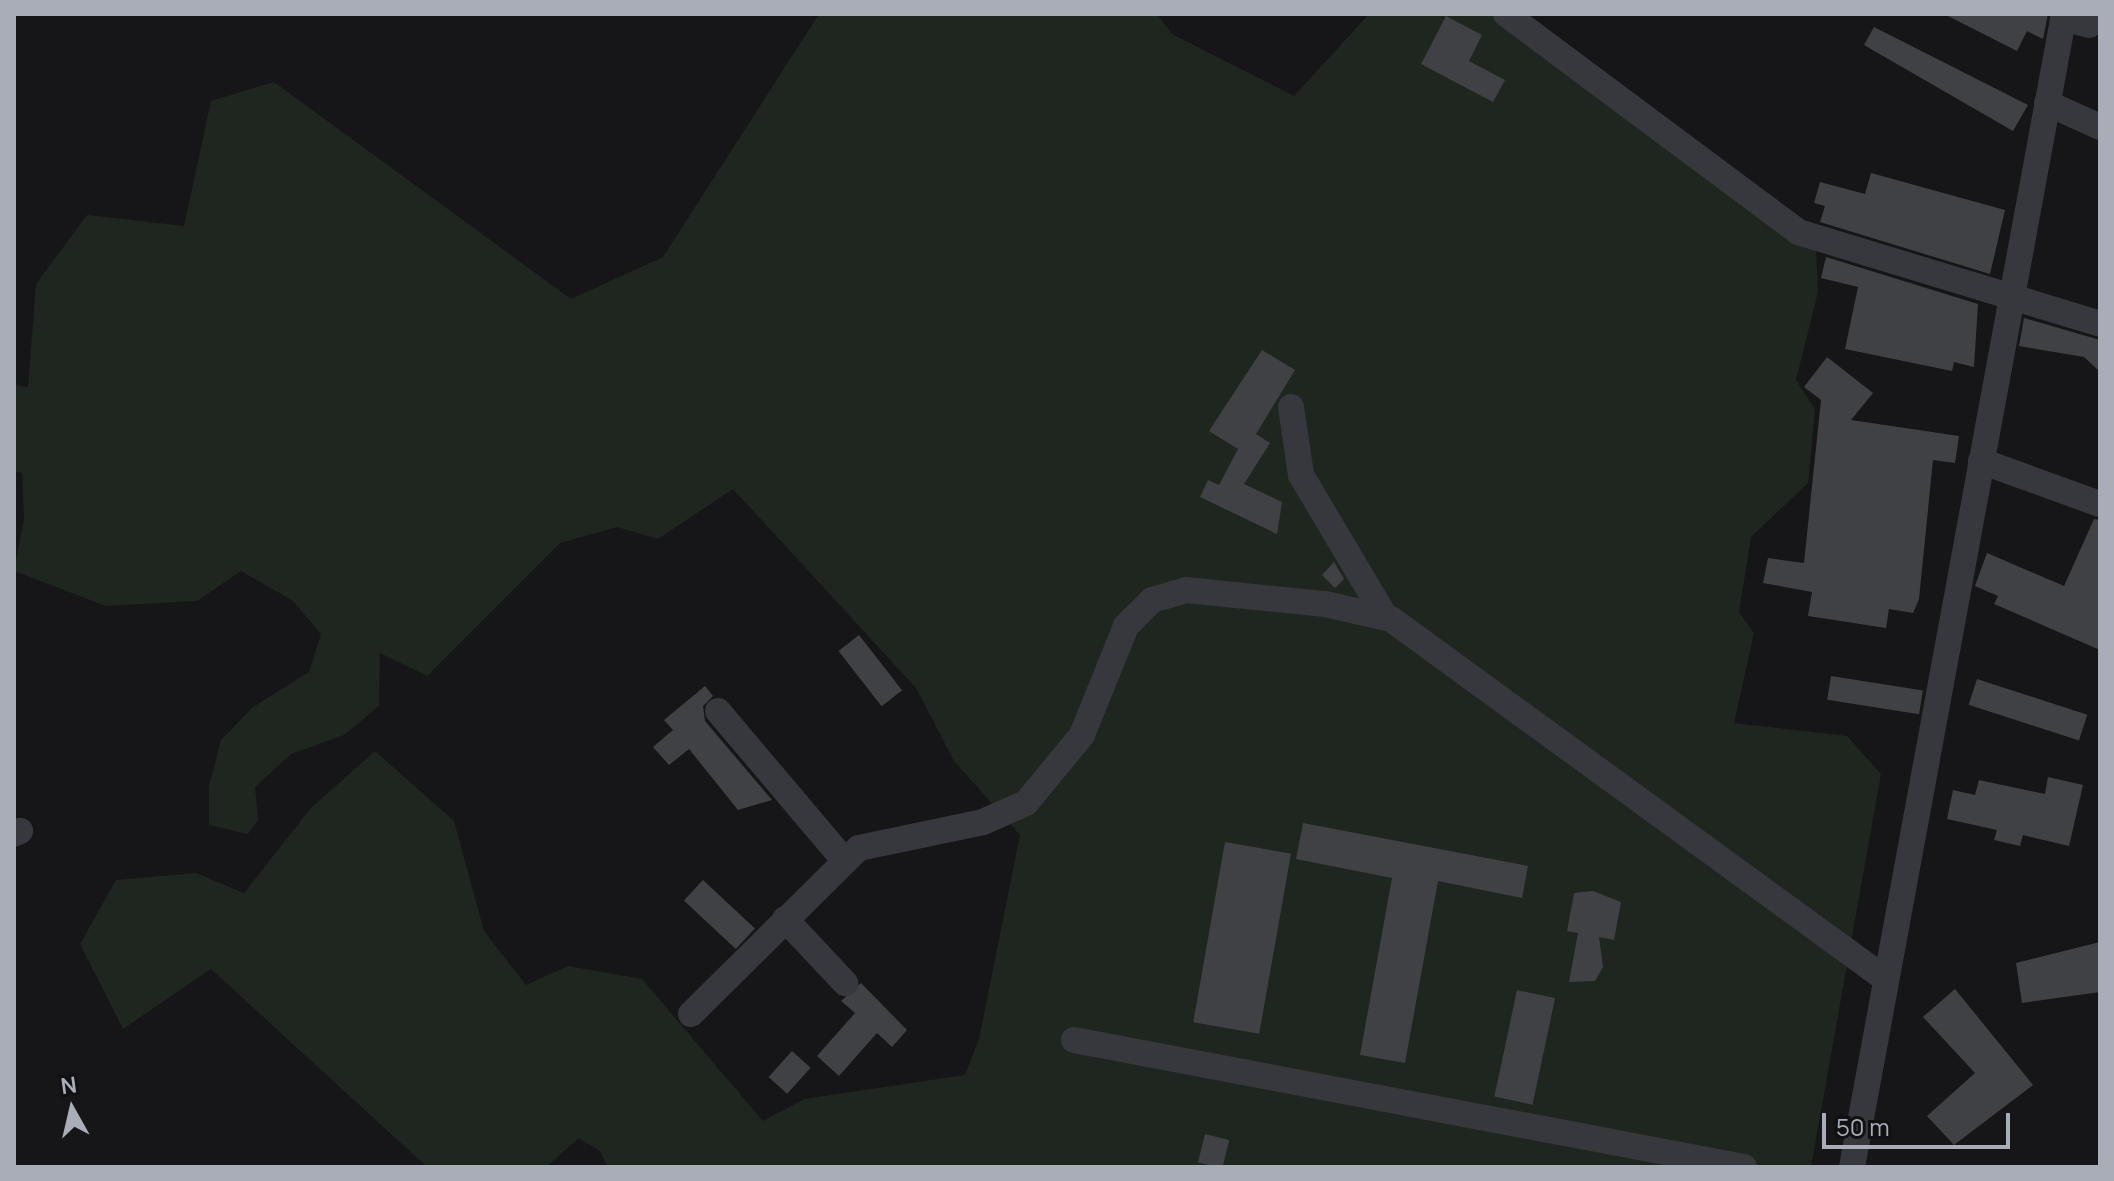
<!DOCTYPE html>
<style>
body{margin:0}
#map{position:relative;width:2114px;height:1181px;overflow:hidden;background:#161618;font-family:Manrope,sans-serif}
div>[style]{position:absolute}
.green>*{inset:0;background:#1e261f}
.building>*{inset:0;background:#404145;transform-origin:0 0}
.minor>*{height:26px;margin:-13px;padding:0 13px;transform-origin:13px;border-radius:13px;background:#37383d}
span{translate:-50% -50%;white-space:nowrap;text-align:center;line-height:1.15;-webkit-text-stroke:8px #111113;paint-order:stroke}
.frame{position:absolute;inset:0;border:16px solid #a8adb8;pointer-events:none}
.north{position:absolute;left:32px;top:1069px;width:80px;height:80px;-webkit-text-stroke:6px #111113;paint-order:stroke;rotate:352deg;font-size:22px;font-weight:700;line-height:32px;text-align:center;color:#a8adb8}
.north::after{content:'';display:block;margin:auto;width:28px;height:36px;background:#a8adb8;clip-path:polygon(50% 0,100% 100%,50% 72%,0 100%)}
.scale{position:absolute;left:1822px;top:1113px;width:188px;height:36px;box-sizing:border-box;border:4px solid #a8adb8;border-top:0;padding-left:10px;font-size:24px;line-height:28px;white-space:nowrap;color:#a8adb8;-webkit-text-stroke:6px #111113;paint-order:stroke}
</style>
<div id="map">
<div class="green">
<i style="clip-path:polygon(819px 14px,1157px 14px,1172px 34px,1294px 96px,1369px 14px,1493px 14px,1816px 248px,1818px 292px,1796px 380px,1815px 409px,1808px 483px,1751px 537px,1739px 612px,1754px 633px,1734px 723px,1847px 736px,1881px 774px,1811px 1167px,608px 1167px,600px 1151px,579px 1138px,546px 1167px,427px 1167px,211px 969px,123px 1029px,80px 944px,116px 880px,196px 873px,244px 893px,311px 808px,375px 751px,454px 821px,484px 931px,526px 985px,568px 966px,642px 979px,763px 1121px,804px 1099px,965px 1075px,979px 1039px,1020px 835px,954px 761px,916px 688px,733px 489px,658px 539px,617px 527px,560px 543px,427px 676px,380px 653px,379px 706px,344px 735px,291px 754px,255px 787px,258px 820px,248px 834px,209px 825px,209px 786px,221px 740px,253px 707px,309px 672px,321px 634px,292px 600px,241px 571px,197px 601px,106px 606px,14px 571px,24px 519px,22px 473px,14px 471px,14px 385px,28px 387px,36px 284px,87px 215px,184px 226px,211px 101px,274px 82px,571px 299px,663px 257px)"></i>
</div>
<div class="building">
<i style="clip-path:polygon(1944px 14px,2048px 14px,2043px 39px,2027px 31px,2017px 51px)"></i>
<i style="clip-path:polygon(1446px 16px,1482px 35px,1469px 61px,1505px 80px,1493px 102px,1421px 64px)"></i>
<i style="clip-path:polygon(1874px 27px,2028px 105px,2013px 131px,1864px 45px)"></i>
<i style="clip-path:polygon(1871px 173px,2005px 210px,1990px 274px,1820px 222px,1825px 206px,1814px 203px,1820px 182px,1865px 194px)"></i>
<i style="clip-path:polygon(1826px 257px,1978px 304px,1974px 367px,1954px 362px,1952px 371px,1845px 349px,1858px 287px,1821px 278px)"></i>
<i style="clip-path:polygon(2024px 318px,2100px 340px,2100px 372px,2084px 357px,2019px 346px)"></i>
<i style="clip-path:polygon(1262px 350px,1295px 370px,1256px 434px,1270px 443px,1244px 484px,1282px 502px,1277px 534px,1200px 497px,1208px 480px,1219px 485px,1238px 449px,1209px 431px)"></i>
<i style="clip-path:polygon(1827px 357px,1873px 393px,1851px 420px,1959px 436px,1955px 463px,1933px 460px,1919px 599px,1913px 613px,1889px 609px,1886px 628px,1808px 616px,1812px 592px,1763px 583px,1768px 558px,1804px 563px,1821px 400px,1804px 387px)"></i>
<i style="clip-path:polygon(2094px 519px,2100px 520px,2100px 650px,1994px 604px,1998px 596px,1975px 586px,1987px 553px,2064px 586px)"></i>
<i style="clip-path:polygon(1334px 562px,1344px 579px,1335px 588px,1322px 575px)"></i>
<i style="left:859px;top:635px;width:70px;height:26px;rotate:52deg"></i>
<i style="left:1831px;top:676px;width:93px;height:24px;rotate:9deg"></i>
<i style="left:1977px;top:679px;width:116px;height:27px;rotate:18deg"></i>
<i style="clip-path:polygon(705px 686px,713px 696px,703px 706px,705px 721px,772px 800px,738px 810px,689px 749px,669px 765px,653px 747px,673px 730px,664px 720px)"></i>
<i style="clip-path:polygon(2048px 777px,2083px 785px,2069px 846px,2023px 835px,2020px 846px,1994px 840px,1997px 830px,1947px 819px,1953px 790px,1975px 795px,1979px 780px,2045px 794px)"></i>
<i style="clip-path:polygon(1303px 823px,1528px 866px,1522px 898px,1438px 881px,1405px 1063px,1360px 1055px,1392px 878px,1296px 859px)"></i>
<i style="left:1225px;top:842px;width:67px;height:183px;rotate:10deg"></i>
<i style="left:703px;top:880px;width:71px;height:28px;rotate:43deg"></i>
<i style="clip-path:polygon(1593px 891px,1621px 902px,1614px 940px,1599px 937px,1603px 967px,1595px 981px,1569px 982px,1578px 933px,1567px 931px,1574px 893px)"></i>
<i style="clip-path:polygon(2100px 942px,2100px 992px,2022px 1003px,2016px 963px)"></i>
<i style="clip-path:polygon(861px 983px,907px 1030px,892px 1047px,877px 1033px,839px 1076px,817px 1056px,855px 1013px,841px 1001px)"></i>
<i style="clip-path:polygon(1955px 989px,2033px 1085px,1954px 1145px,1927px 1116px,1975px 1073px,1923px 1017px)"></i>
<i style="left:1517px;top:990px;width:39px;height:109px;rotate:12deg"></i>
<i style="left:792px;top:1051px;width:25px;height:35px;rotate:42deg"></i>
<i style="left:1205px;top:1134px;width:25px;height:29px;rotate:14deg"></i>
</div>
<div class="minor">
<i style="left:1506px;top:14px;width:364px;rotate:36.7deg"></i>
<i style="left:1798px;top:232px;width:316px;rotate:16.9deg"></i>
<i style="left:2063px;top:18px;width:27px;rotate:15deg"></i>
<i style="left:2047px;top:103px;width:58px;rotate:24.4deg"></i>
<i style="left:1291px;top:407px;width:69px;rotate:81.6deg"></i>
<i style="left:1301px;top:475px;width:163px;rotate:59.3deg"></i>
<i style="left:1981px;top:461px;width:127px;rotate:19.9deg"></i>
<i style="left:718px;top:711px;width:194px;rotate:49.8deg"></i>
<i style="left:14px;top:834px;width:7px;rotate:-27deg"></i>
<i style="left:785px;top:919px;width:88px;rotate:46.8deg"></i>
<i style="left:691px;top:1014px;width:236px;rotate:-44.7deg"></i>
<i style="left:859px;top:848px;width:127px;rotate:-11.8deg"></i>
<i style="left:983px;top:822px;width:47px;rotate:-23.8deg"></i>
<i style="left:1026px;top:803px;width:88px;rotate:-50.5deg"></i>
<i style="left:1082px;top:735px;width:118px;rotate:-68deg"></i>
<i style="left:1126px;top:626px;width:37px;rotate:-45deg"></i>
<i style="left:1152px;top:600px;width:35px;rotate:-16deg"></i>
<i style="left:1186px;top:590px;width:140px;rotate:5.8deg"></i>
<i style="left:1325px;top:604px;width:68px;rotate:12.8deg"></i>
<i style="left:1391px;top:619px;width:610px;rotate:36.06deg"></i>
<i style="left:1074px;top:1040px;width:682px;rotate:10.73deg"></i>
<i style="left:1852px;top:1167px;width:1172px;rotate:-79.58deg"></i>
</div>
<div class="frame"></div>
<div class="north">N</div>
<div class="scale">50 m</div>
</div>
